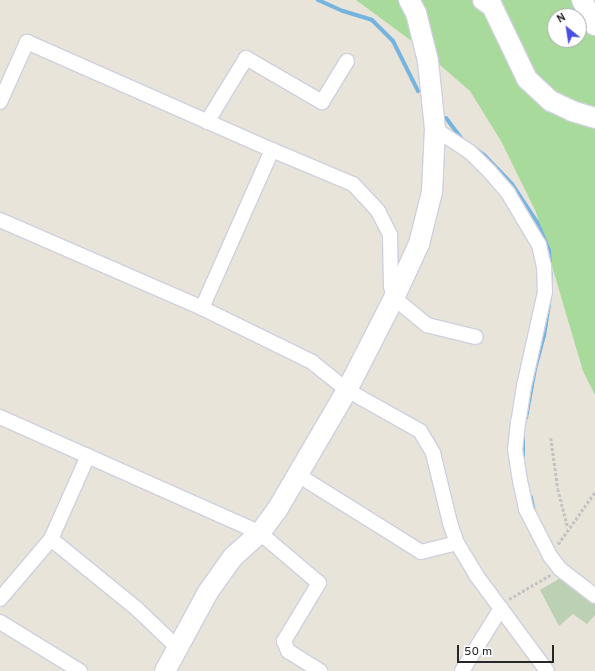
<!DOCTYPE html>
<style>
body{margin:0}
#map{position:relative;width:595px;height:671px;overflow:hidden;background:#e8e4da;font-family:Overpass,sans-serif}
div>[style]{position:absolute}
.green>*{inset:0;background:#a7da9b}
.cemetery>*{inset:0;background:#bcd0b3}
.stream>*{height:4px;margin:-2px;padding:0 2px;transform-origin:2px;border-radius:2px;background:#76b4e0}
.path>*{height:2.5px;margin-top:-1.25px;transform-origin:0;background:repeating-linear-gradient(90deg,#c3c3c3 0 3px,transparent 0 5px)}
.roads{filter:drop-shadow(1px 0 #cfd0df) drop-shadow(-1px 0 #cfd0df) drop-shadow(0 1px #cfd0df) drop-shadow(0 -1px #cfd0df)}
.street>*{height:14px;margin:-7px;padding:0 7px;transform-origin:7px;border-radius:7px;background:#fff}
.secondary>*{height:20px;margin:-10px;padding:0 10px;transform-origin:10px;border-radius:10px;background:#fff}
span{translate:-50% -50%;white-space:nowrap;text-align:center;line-height:1.15;-webkit-text-stroke:4px #fff;paint-order:stroke}
.north{position:absolute;left:547px;top:8px;width:40px;height:40px;box-sizing:border-box;background:#fff;border:1px solid #a9a9a9;border-radius:50%;rotate:330deg;font-size:11px;font-weight:700;line-height:16px;text-align:center;color:#272727}
.north::after{content:'';display:block;margin:auto;width:14px;height:18px;background:#494ee6;clip-path:polygon(50% 0,100% 100%,50% 72%,0 100%)}
.scale{position:absolute;left:457px;top:645px;width:97px;height:18px;box-sizing:border-box;border:2px solid #272727;border-top:0;padding-left:5px;font-size:12px;line-height:14px;white-space:nowrap;color:#272727;-webkit-text-stroke:3px #fff;paint-order:stroke}
</style>
<div id="map">
<div class="green">
<i style="clip-path:polygon(evenodd,356px 0,595px 0,595px 395px,583px 371px,536px 212px,501px 141px,470px 91px,417px 45px,356px 0,555px 16px,579px 16px,579px 40px,555px 40px,555px 16px)"></i>
</div>
<div class="cemetery">
<i style="clip-path:polygon(562px 577px,595px 603px,595px 615px,587px 624px,573px 614px,559px 626px,540px 590px)"></i>
</div>
<div class="stream">
<i style="left:318px;top:0;width:27px;rotate:24deg"></i>
<i style="left:343px;top:11px;width:30px;rotate:17deg"></i>
<i style="left:372px;top:20px;width:30px;rotate:45deg"></i>
<i style="left:393px;top:41px;width:56px;rotate:63.4deg"></i>
<i style="left:446px;top:118px;width:26px;rotate:53deg"></i>
<i style="left:476px;top:149px;width:10px;rotate:37deg"></i>
<i style="left:484px;top:155px;width:40px;rotate:46deg"></i>
<i style="left:512px;top:184px;width:45px;rotate:56.7deg"></i>
<i style="left:537px;top:222px;width:30px;rotate:67deg"></i>
<i style="left:549px;top:250px;width:13px;rotate:86deg"></i>
<i style="left:551px;top:273px;width:19px;rotate:90deg"></i>
<i style="left:526px;top:418px;width:50px;rotate:-79.6deg"></i>
<i style="left:535px;top:369px;width:34px;rotate:-75deg"></i>
<i style="left:544px;top:336px;width:33px;rotate:-81deg"></i>
<i style="left:523px;top:436px;width:24px;rotate:90deg"></i>
<i style="left:531px;top:497px;width:15px;rotate:79deg"></i>
</div>
<div class="path">
<i style="left:551px;top:438px;width:51px;rotate:82.2deg"></i>
<i style="left:558px;top:489px;width:40px;rotate:75.6deg"></i>
<i style="left:558px;top:544px;width:64px;rotate:-54.6deg"></i>
<i style="left:509px;top:599px;width:48px;rotate:-30.3deg"></i>
</div>
<div class="roads">
<div class="street">
<i style="left:0;top:102px;width:66px;rotate:-65.8deg"></i>
<i style="left:27px;top:42px;width:268px;rotate:23.8deg"></i>
<i style="left:207px;top:122px;width:75px;rotate:-58.6deg"></i>
<i style="left:246px;top:58px;width:88px;rotate:30.1deg"></i>
<i style="left:322px;top:102px;width:48px;rotate:-58.6deg"></i>
<i style="left:435px;top:129px;width:42px;rotate:33.3deg"></i>
<i style="left:470px;top:152px;width:28px;rotate:45deg"></i>
<i style="left:490px;top:172px;width:28px;rotate:49deg"></i>
<i style="left:508px;top:193px;width:61px;rotate:59.2deg"></i>
<i style="left:539px;top:245px;width:22px;rotate:77deg"></i>
<i style="left:544px;top:266px;width:26px;rotate:88deg"></i>
<i style="left:545px;top:292px;width:96px;rotate:102.6deg"></i>
<i style="left:524px;top:386px;width:36px;rotate:99deg"></i>
<i style="left:518px;top:422px;width:27px;rotate:96deg"></i>
<i style="left:515px;top:449px;width:36px;rotate:81deg"></i>
<i style="left:521px;top:485px;width:25px;rotate:78deg"></i>
<i style="left:526px;top:509px;width:53px;rotate:62.9deg"></i>
<i style="left:550px;top:556px;width:16px;rotate:52deg"></i>
<i style="left:560px;top:569px;width:44px;rotate:37.6deg"></i>
<i style="left:0;top:220px;width:220px;rotate:23.5deg"></i>
<i style="left:202px;top:308px;width:123px;rotate:26.1deg"></i>
<i style="left:312px;top:362px;width:45px;rotate:38.7deg"></i>
<i style="left:347px;top:390px;width:84px;rotate:29.3deg"></i>
<i style="left:420px;top:431px;width:26px;rotate:59deg"></i>
<i style="left:433px;top:453px;width:72px;rotate:76.3deg"></i>
<i style="left:450px;top:523px;width:21px;rotate:71deg"></i>
<i style="left:457px;top:543px;width:37px;rotate:59deg"></i>
<i style="left:476px;top:575px;width:119px;rotate:53.5deg"></i>
<i style="left:202px;top:308px;width:173px;rotate:-66.1deg"></i>
<i style="left:272px;top:150px;width:88px;rotate:22.8deg"></i>
<i style="left:353px;top:184px;width:37px;rotate:47deg"></i>
<i style="left:378px;top:211px;width:27px;rotate:63deg"></i>
<i style="left:390px;top:235px;width:51px;rotate:88.9deg"></i>
<i style="left:391px;top:286px;width:12px;rotate:76deg"></i>
<i style="left:394px;top:298px;width:43px;rotate:39.3deg"></i>
<i style="left:427px;top:325px;width:50px;rotate:13.8deg"></i>
<i style="left:0;top:417px;width:285px;rotate:24deg"></i>
<i style="left:260px;top:533px;width:77px;rotate:40.3deg"></i>
<i style="left:319px;top:583px;width:68px;rotate:121.1deg"></i>
<i style="left:284px;top:641px;width:11px;rotate:68deg"></i>
<i style="left:288px;top:651px;width:38px;rotate:32deg"></i>
<i style="left:298px;top:475px;width:145px;rotate:32deg"></i>
<i style="left:421px;top:552px;width:37px;rotate:-14deg"></i>
<i style="left:51px;top:539px;width:111px;rotate:39.1deg"></i>
<i style="left:137px;top:609px;width:57px;rotate:43.6deg"></i>
<i style="left:0;top:599px;width:79px;rotate:-49.6deg"></i>
<i style="left:51px;top:539px;width:91px;rotate:-66deg"></i>
<i style="left:0;top:622px;width:94px;rotate:31.5deg"></i>
<i style="left:462px;top:671px;width:74px;rotate:-58.2deg"></i>
</div>
<div class="secondary">
<i style="left:483px;top:0;width:11px;rotate:34deg"></i>
<i style="left:492px;top:6px;width:81px;rotate:64.4deg"></i>
<i style="left:527px;top:79px;width:33px;rotate:43deg"></i>
<i style="left:551px;top:101px;width:23px;rotate:25deg"></i>
<i style="left:572px;top:111px;width:24px;rotate:17deg"></i>
<i style="left:582px;top:0;width:28px;rotate:63deg"></i>
<i style="left:165px;top:671px;width:90px;rotate:-61.4deg"></i>
<i style="left:208px;top:592px;width:43px;rotate:-54.5deg"></i>
<i style="left:233px;top:557px;width:36px;rotate:-42deg"></i>
<i style="left:260px;top:533px;width:29px;rotate:-54deg"></i>
<i style="left:277px;top:510px;width:139px;rotate:-59.7deg"></i>
<i style="left:347px;top:390px;width:103px;rotate:-62.9deg"></i>
<i style="left:394px;top:298px;width:60px;rotate:-65.2deg"></i>
<i style="left:419px;top:244px;width:54px;rotate:-76deg"></i>
<i style="left:432px;top:192px;width:63px;rotate:-87.3deg"></i>
<i style="left:435px;top:129px;width:68px;rotate:-95.9deg"></i>
<i style="left:428px;top:61px;width:49px;rotate:-104deg"></i>
<i style="left:416px;top:13px;width:15px;rotate:-118deg"></i>
</div>
</div>
<div class="north">N</div>
<div class="scale">50 m</div>
</div>
